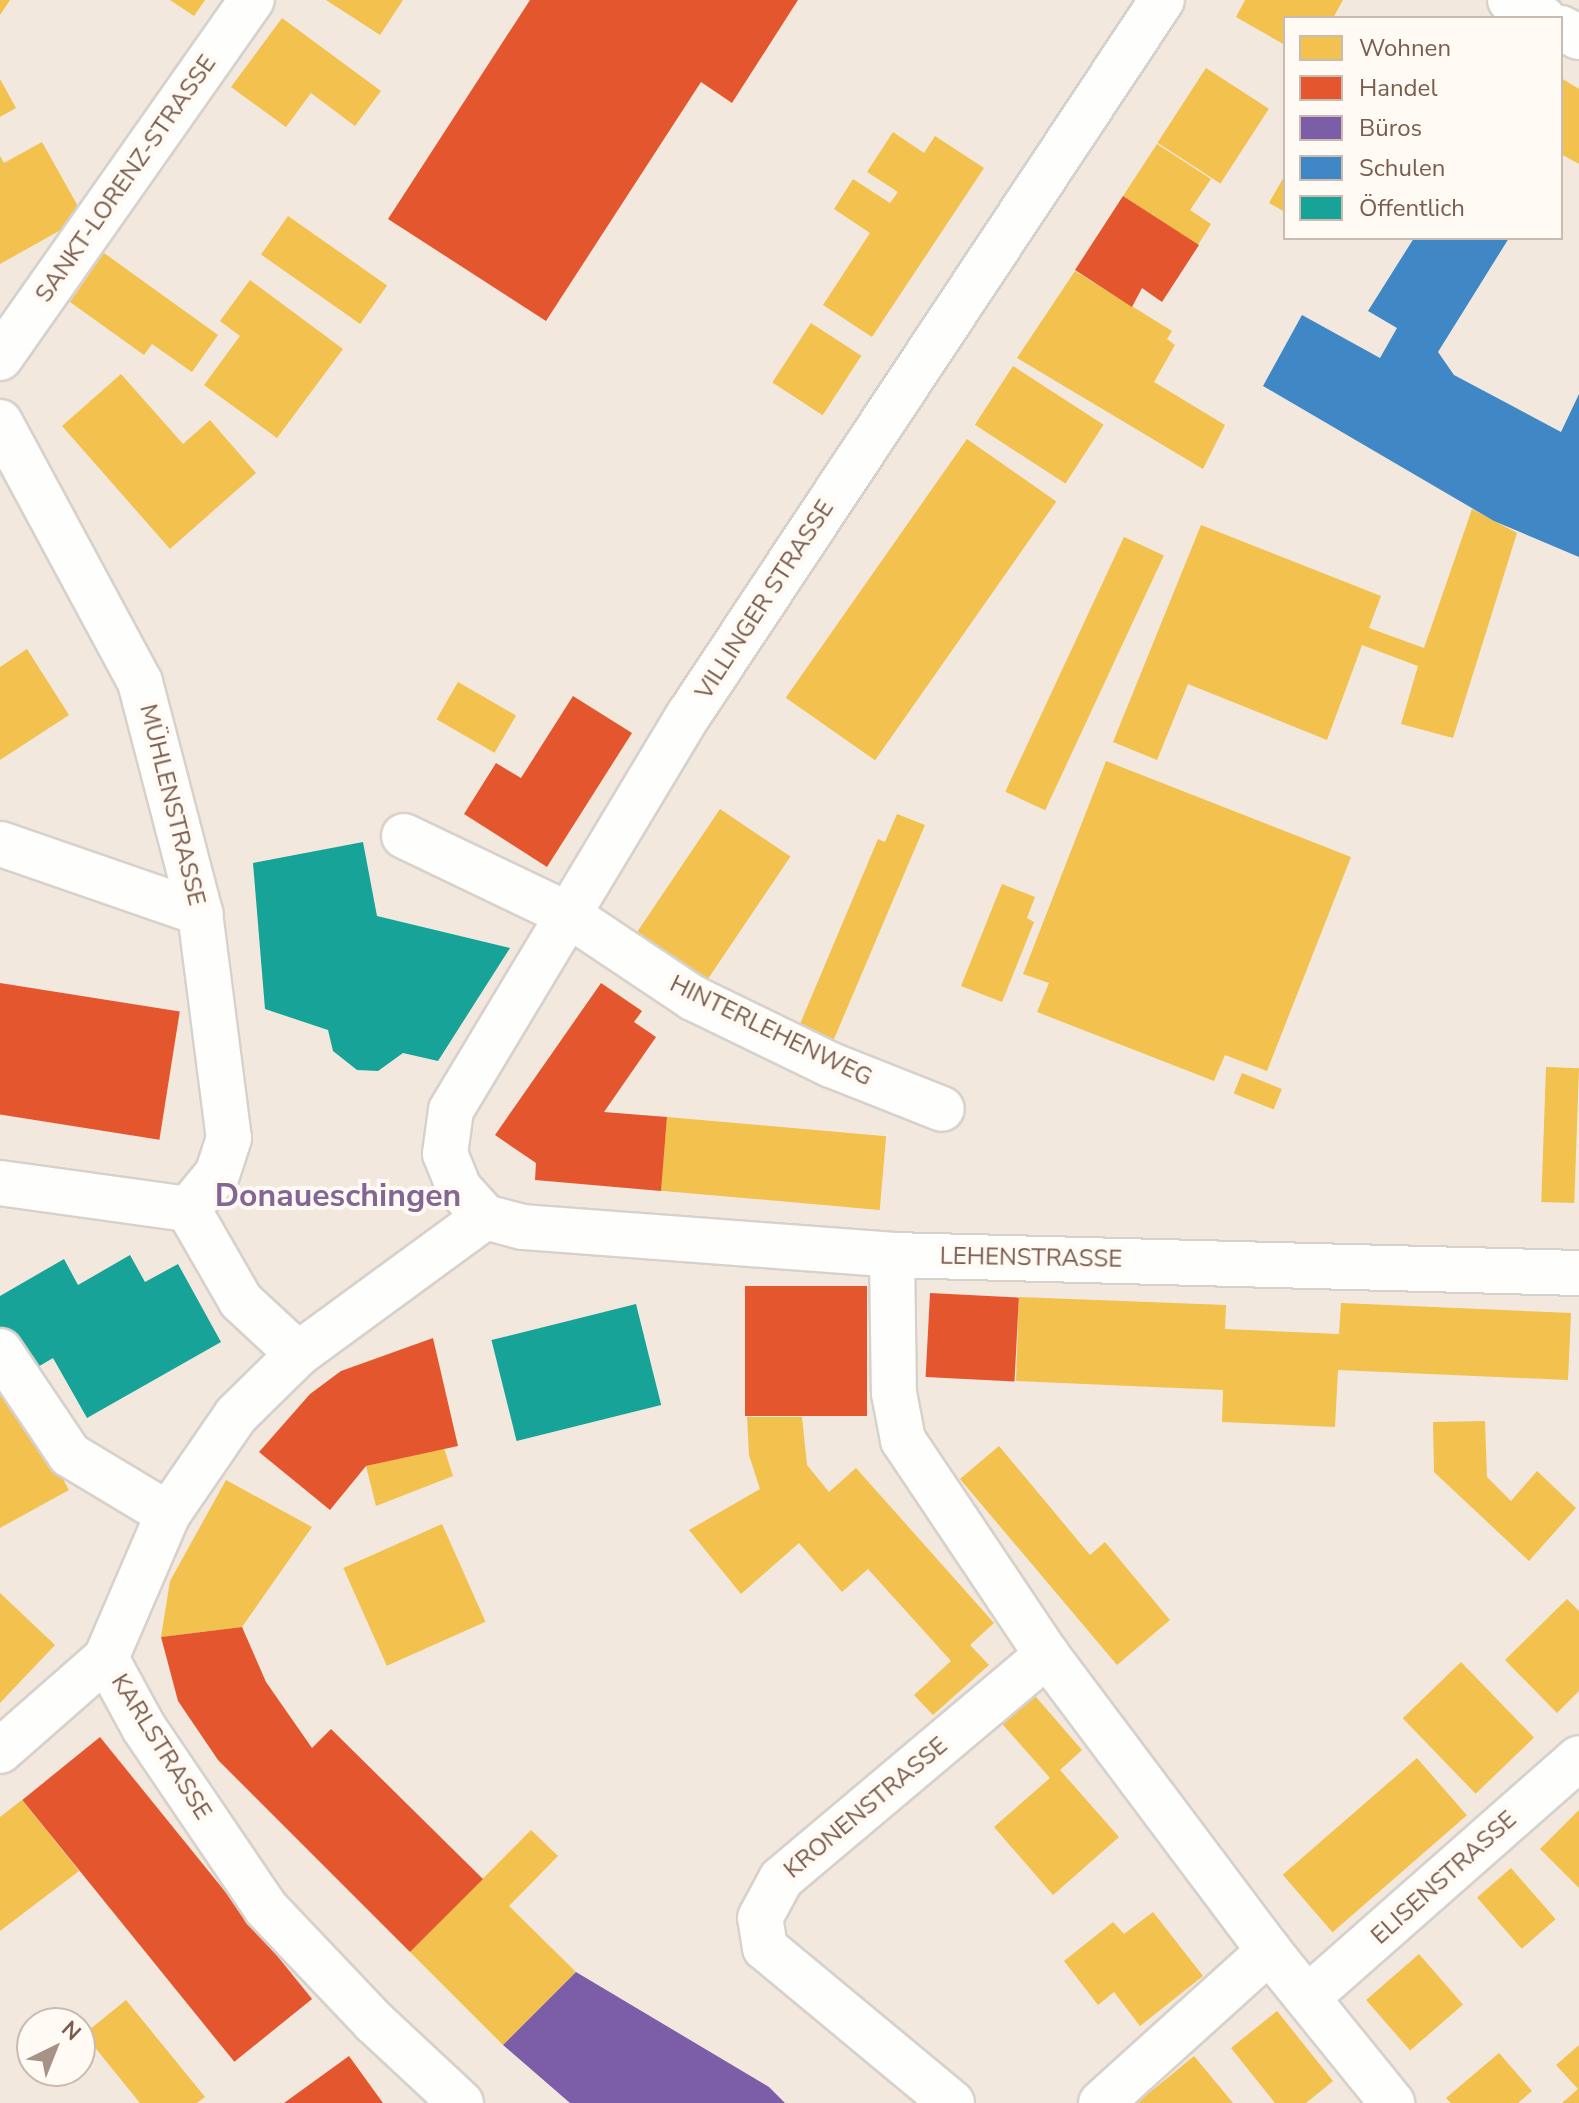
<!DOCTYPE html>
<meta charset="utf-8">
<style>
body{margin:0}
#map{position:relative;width:1579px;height:2103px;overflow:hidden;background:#f9f5f0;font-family:"Nunito Sans",sans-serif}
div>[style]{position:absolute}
.residential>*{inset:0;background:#f2e8de}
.homes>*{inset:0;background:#f2c14e;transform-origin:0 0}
.shops>*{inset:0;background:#e4572e;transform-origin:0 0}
.offices>*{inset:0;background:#7b5ea7}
.schools>*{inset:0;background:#3f88c5}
.public>*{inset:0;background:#17a398;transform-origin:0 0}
.roads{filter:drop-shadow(2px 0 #d7d1cb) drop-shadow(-2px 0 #d7d1cb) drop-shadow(0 2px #d7d1cb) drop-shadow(0 -2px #d7d1cb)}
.minor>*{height:44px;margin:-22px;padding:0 22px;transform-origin:22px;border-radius:22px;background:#fefefd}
span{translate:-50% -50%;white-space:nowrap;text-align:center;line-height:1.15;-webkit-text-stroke:8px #fffaf3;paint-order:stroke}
.street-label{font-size:24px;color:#7a5c4d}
.district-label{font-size:32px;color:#846695;font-weight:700}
.legend{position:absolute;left:1283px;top:16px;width:280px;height:224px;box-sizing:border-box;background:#fffaf3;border:2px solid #cabbb1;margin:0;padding:10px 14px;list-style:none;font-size:24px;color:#7a5c4d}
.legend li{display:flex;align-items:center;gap:16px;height:40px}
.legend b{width:40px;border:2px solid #cabbb1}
.north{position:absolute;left:16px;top:2007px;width:80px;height:80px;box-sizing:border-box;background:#fffaf3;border:2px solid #cabbb1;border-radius:50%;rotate:43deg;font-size:22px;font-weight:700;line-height:32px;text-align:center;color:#7a5c4d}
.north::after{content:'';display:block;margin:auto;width:28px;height:36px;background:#a69286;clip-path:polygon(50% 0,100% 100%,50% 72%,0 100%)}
</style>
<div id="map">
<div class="residential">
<i style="clip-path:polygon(evenodd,0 0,1579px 0,1579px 2103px,0 2103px,0 0,1285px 18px,1561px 18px,1561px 238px,1285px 238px,1285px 18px,0 0,32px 2023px,80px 2023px,80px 2071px,32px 2071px,32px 2023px)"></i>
</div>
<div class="homes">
<i style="clip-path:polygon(0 0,10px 0,0 15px)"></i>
<i style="clip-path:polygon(170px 0,205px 0,194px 16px)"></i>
<i style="clip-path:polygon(326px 0,403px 0,380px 35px)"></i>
<i style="clip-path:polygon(1245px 0,1343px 0,1333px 18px,1285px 18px,1285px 45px,1236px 17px)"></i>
<i style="clip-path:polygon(282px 18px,381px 91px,355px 126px,311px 93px,286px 127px,231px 87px)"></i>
<i style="left:1206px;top:68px;width:75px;height:89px;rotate:33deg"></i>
<i style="clip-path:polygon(1561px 78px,1579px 89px,1579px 164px,1561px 154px)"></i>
<i style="clip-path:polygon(0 79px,16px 108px,0 117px)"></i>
<i style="clip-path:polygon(893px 132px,924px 153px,935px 136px,984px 168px,872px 337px,823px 305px,870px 233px,834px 209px,853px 179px,890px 203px,898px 192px,867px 172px)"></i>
<i style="clip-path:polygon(42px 142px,84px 217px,0 264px,0 156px,4px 163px)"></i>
<i style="clip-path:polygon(1157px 144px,1211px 179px,1190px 210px,1211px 224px,1198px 245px,1123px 196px)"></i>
<i style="clip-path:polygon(1285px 175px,1285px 212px,1269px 203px)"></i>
<i style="left:288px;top:216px;width:121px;height:47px;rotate:35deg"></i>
<i style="clip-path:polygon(104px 253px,218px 335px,192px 372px,152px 344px,144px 355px,70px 302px)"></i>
<i style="clip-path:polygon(1075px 271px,1172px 331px,1167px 339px,1175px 345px,1154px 382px,1225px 425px,1203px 469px,1017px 358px)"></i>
<i style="clip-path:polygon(250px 280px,343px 349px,277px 438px,204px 385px,240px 336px,220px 321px)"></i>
<i style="left:811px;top:323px;width:60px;height:71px;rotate:33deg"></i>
<i style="left:1013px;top:366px;width:108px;height:70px;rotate:33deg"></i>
<i style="clip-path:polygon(121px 374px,183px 444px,210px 420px,256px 473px,170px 549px,62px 426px)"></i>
<i style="left:967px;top:439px;width:109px;height:316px;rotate:35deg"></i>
<i style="clip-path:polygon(1472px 509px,1517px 533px,1453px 738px,1401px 724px,1418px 666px,1362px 645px,1327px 740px,1188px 684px,1157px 760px,1113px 742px,1201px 525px,1381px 596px,1369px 628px,1424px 648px)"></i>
<i style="left:1124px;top:537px;width:44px;height:281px;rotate:25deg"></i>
<i style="clip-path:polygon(27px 649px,69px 715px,0 760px,0 667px)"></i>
<i style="left:458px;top:682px;width:67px;height:43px;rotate:30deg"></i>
<i style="clip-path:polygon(1106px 761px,1351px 857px,1267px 1071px,1225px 1055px,1214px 1081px,1037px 1012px,1049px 983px,1023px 974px)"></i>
<i style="left:720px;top:809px;width:85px;height:151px;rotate:34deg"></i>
<i style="clip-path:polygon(897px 814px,925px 825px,831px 1046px,797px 1031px,878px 839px,885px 842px)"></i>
<i style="clip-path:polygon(1002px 884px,1035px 897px,1027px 918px,1034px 922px,1002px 1002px,961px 986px)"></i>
<i style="left:1546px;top:1067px;width:33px;height:135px;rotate:2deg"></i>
<i style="left:1242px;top:1073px;width:43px;height:22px;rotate:22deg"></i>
<i style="left:667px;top:1117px;width:220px;height:74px;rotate:5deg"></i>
<i style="clip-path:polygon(1019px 1297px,1226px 1305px,1225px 1329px,1339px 1334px,1341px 1303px,1571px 1313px,1568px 1380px,1338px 1370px,1335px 1427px,1222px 1422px,1223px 1390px,1016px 1381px)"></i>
<i style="clip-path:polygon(11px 1385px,69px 1490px,0 1528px,0 1391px)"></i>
<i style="clip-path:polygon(747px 1417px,802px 1417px,807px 1465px,829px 1492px,856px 1468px,994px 1623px,970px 1645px,989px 1665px,933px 1715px,914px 1695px,951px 1661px,868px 1569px,842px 1592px,799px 1543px,741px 1594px,689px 1530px,760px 1489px,749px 1455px)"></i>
<i style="clip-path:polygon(1485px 1421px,1487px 1477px,1511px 1501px,1537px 1471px,1576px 1508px,1529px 1561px,1434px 1472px,1433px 1422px)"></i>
<i style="clip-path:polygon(999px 1446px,1090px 1555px,1105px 1542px,1170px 1620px,1117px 1665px,960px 1479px)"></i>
<i style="clip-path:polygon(444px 1448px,453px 1476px,376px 1506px,366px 1466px)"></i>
<i style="clip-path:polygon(226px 1480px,312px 1527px,242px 1627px,161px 1637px,170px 1581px)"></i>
<i style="left:442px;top:1524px;width:107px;height:108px;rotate:66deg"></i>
<i style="clip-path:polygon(0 1593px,55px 1645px,0 1703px)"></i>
<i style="clip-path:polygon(1567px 1599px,1579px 1611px,1579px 1691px,1557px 1713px,1505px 1660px)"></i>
<i style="left:1461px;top:1662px;width:105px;height:81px;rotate:46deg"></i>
<i style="clip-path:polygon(1029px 1689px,1082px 1750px,1060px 1770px,1119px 1837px,1053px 1895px,994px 1827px,1050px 1778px,996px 1717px)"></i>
<i style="left:1417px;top:1758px;width:76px;height:178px;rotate:49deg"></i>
<i style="clip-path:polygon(22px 1800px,79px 1871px,0 1931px,0 1817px)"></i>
<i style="clip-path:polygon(1579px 1810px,1579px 1888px,1540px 1849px)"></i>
<i style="clip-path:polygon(531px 1830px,558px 1856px,509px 1906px,576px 1972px,503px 2045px,410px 1952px)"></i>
<i style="left:1511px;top:1868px;width:68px;height:45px;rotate:49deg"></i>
<i style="clip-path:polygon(1153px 1912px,1203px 1976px,1140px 2026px,1114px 1992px,1098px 2005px,1064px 1961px,1113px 1922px,1124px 1934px)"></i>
<i style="left:1419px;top:1954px;width:67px;height:70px;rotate:49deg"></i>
<i style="clip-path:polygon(126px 2000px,205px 2097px,197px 2103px,140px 2103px,84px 2034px)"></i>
<i style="clip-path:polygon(1277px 2011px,1333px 2081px,1306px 2103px,1275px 2103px,1231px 2048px)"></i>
<i style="clip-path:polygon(1579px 2045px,1579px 2103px,1562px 2103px,1578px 2089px,1556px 2065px)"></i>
<i style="clip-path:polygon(1499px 2053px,1532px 2091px,1518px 2103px,1451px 2103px,1446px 2098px)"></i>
<i style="clip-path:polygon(1194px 2056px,1233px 2103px,1137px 2103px)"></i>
</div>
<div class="shops">
<i style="clip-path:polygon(530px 0,798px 0,732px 103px,701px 82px,546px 321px,388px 219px)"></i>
<i style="clip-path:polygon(1123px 196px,1199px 245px,1162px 302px,1142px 288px,1132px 307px,1075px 270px)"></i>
<i style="clip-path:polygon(573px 696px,632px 733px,547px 867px,464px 814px,496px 763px,521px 778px)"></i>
<i style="left:0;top:983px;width:182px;height:130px;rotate:9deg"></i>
<i style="clip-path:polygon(601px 983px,642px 1011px,634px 1022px,656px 1037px,604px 1112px,667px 1117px,661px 1191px,535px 1180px,536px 1163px,495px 1135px)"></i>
<i style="left:867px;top:1286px;width:130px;height:122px;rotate:90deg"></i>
<i style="left:930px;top:1293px;width:89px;height:84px;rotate:3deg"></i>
<i style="clip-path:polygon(433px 1338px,458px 1446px,366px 1466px,330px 1510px,259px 1452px,310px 1394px,341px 1371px)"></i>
<i style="clip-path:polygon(242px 1627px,266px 1682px,312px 1748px,331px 1729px,483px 1879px,410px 1952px,218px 1760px,178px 1701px,161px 1637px)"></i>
<i style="left:100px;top:1737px;width:337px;height:100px;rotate:51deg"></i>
<i style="clip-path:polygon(349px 2056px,383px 2103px,284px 2103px)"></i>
</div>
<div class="offices">
<i style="clip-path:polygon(576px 1972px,769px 2087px,785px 2103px,570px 2103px,503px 2045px)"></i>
</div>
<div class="schools">
<i style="clip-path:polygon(1414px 238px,1509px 238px,1438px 352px,1454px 375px,1561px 432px,1579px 394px,1579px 557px,1494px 521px,1263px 386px,1302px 315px,1380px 358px,1397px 328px,1368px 311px)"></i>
</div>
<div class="public">
<i style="clip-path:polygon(363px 842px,377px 916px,510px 948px,438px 1061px,403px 1053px,378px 1071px,357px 1070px,333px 1051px,328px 1030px,265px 1009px,253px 863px)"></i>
<i style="clip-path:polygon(130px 1255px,145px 1282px,178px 1264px,221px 1342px,87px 1418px,53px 1358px,26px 1374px,0 1329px,0 1296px,64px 1259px,78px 1285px)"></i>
<i style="left:636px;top:1304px;width:104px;height:149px;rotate:76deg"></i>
</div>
<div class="roads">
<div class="minor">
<i style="left:1510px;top:0;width:38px;rotate:29deg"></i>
<i style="left:1561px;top:28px;width:20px;rotate:27deg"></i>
<i style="left:0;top:358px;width:438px;rotate:-54.9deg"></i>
<i style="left:0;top:422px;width:295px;rotate:61.7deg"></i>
<i style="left:140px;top:682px;width:239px;rotate:75.4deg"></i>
<i style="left:200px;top:913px;width:227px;rotate:82.7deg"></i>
<i style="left:229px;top:1138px;width:38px;rotate:108deg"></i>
<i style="left:217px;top:1174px;width:45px;rotate:129.6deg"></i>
<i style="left:404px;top:836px;width:181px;rotate:25.6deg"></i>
<i style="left:567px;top:914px;width:151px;rotate:33.7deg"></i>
<i style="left:693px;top:998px;width:153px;rotate:25.9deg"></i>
<i style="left:831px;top:1065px;width:119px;rotate:21.6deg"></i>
<i style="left:1px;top:844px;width:211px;rotate:19.1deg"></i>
<i style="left:0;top:1183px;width:190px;rotate:7.9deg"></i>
<i style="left:188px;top:1209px;width:106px;rotate:60.1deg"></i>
<i style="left:241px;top:1301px;width:78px;rotate:42.9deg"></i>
<i style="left:485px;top:1217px;width:39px;rotate:-132deg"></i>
<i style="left:459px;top:1188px;width:37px;rotate:-112deg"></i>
<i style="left:445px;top:1154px;width:44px;rotate:-82.2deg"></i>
<i style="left:451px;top:1110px;width:463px;rotate:-59deg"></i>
<i style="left:690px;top:713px;width:855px;rotate:-56.5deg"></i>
<i style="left:485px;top:1217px;width:39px;rotate:15deg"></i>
<i style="left:523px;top:1227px;width:370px;rotate:4.3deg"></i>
<i style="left:892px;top:1255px;width:687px;rotate:1.5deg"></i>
<i style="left:892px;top:1255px;width:138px;rotate:89.2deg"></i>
<i style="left:894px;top:1393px;width:48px;rotate:79.2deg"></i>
<i style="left:903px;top:1440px;width:259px;rotate:56.2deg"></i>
<i style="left:1047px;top:1655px;width:370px;rotate:53.1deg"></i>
<i style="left:1269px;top:1951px;width:196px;rotate:51deg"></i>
<i style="left:0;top:1351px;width:125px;rotate:56.1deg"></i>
<i style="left:70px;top:1455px;width:114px;rotate:31deg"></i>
<i style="left:0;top:1751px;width:141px;rotate:-41.3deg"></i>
<i style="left:1308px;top:1997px;width:361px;rotate:-41.4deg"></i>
<i style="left:461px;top:2103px;width:119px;rotate:-137deg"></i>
<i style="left:374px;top:2022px;width:157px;rotate:-133.5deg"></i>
<i style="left:266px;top:1908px;width:217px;rotate:-124.1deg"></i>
<i style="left:144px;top:1728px;width:80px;rotate:-118.5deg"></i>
<i style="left:106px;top:1658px;width:157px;rotate:-66.7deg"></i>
<i style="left:168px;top:1514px;width:120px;rotate:-55.5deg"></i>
<i style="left:236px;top:1415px;width:87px;rotate:-44.5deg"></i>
<i style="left:298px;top:1354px;width:232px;rotate:-36.2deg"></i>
<i style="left:952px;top:2103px;width:243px;rotate:-140.3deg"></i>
<i style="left:765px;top:1948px;width:30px;rotate:-99deg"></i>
<i style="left:760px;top:1918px;width:44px;rotate:-61.7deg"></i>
<i style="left:781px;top:1879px;width:348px;rotate:-40.1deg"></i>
<i style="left:1101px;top:2103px;width:227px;rotate:-42.1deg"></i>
</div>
</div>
<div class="street-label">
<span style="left:126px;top:179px;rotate:-55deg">SANKT-LORENZ-STRASSE</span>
<span style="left:765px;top:600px;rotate:-57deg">VILLINGER STRASSE</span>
<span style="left:172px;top:805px;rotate:76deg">MÜHLENSTRASSE</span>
<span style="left:771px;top:1031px;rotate:26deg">HINTERLEHENWEG</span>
<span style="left:1031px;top:1258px;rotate:1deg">LEHENSTRASSE</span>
<span style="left:161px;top:1747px;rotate:58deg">KARLSTRASSE</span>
<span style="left:866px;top:1808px;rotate:-40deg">KRONENSTRASSE</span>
<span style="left:1444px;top:1878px;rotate:-42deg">ELISENSTRASSE</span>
</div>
<div class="district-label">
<span style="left:338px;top:1196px">Donaueschingen</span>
</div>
<ul class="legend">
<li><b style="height:22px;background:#f2c14e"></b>Wohnen</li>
<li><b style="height:22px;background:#e4572e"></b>Handel</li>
<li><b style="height:22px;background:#7b5ea7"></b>Büros</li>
<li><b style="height:22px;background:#3f88c5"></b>Schulen</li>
<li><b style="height:22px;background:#17a398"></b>Öffentlich</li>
</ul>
<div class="north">N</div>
</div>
